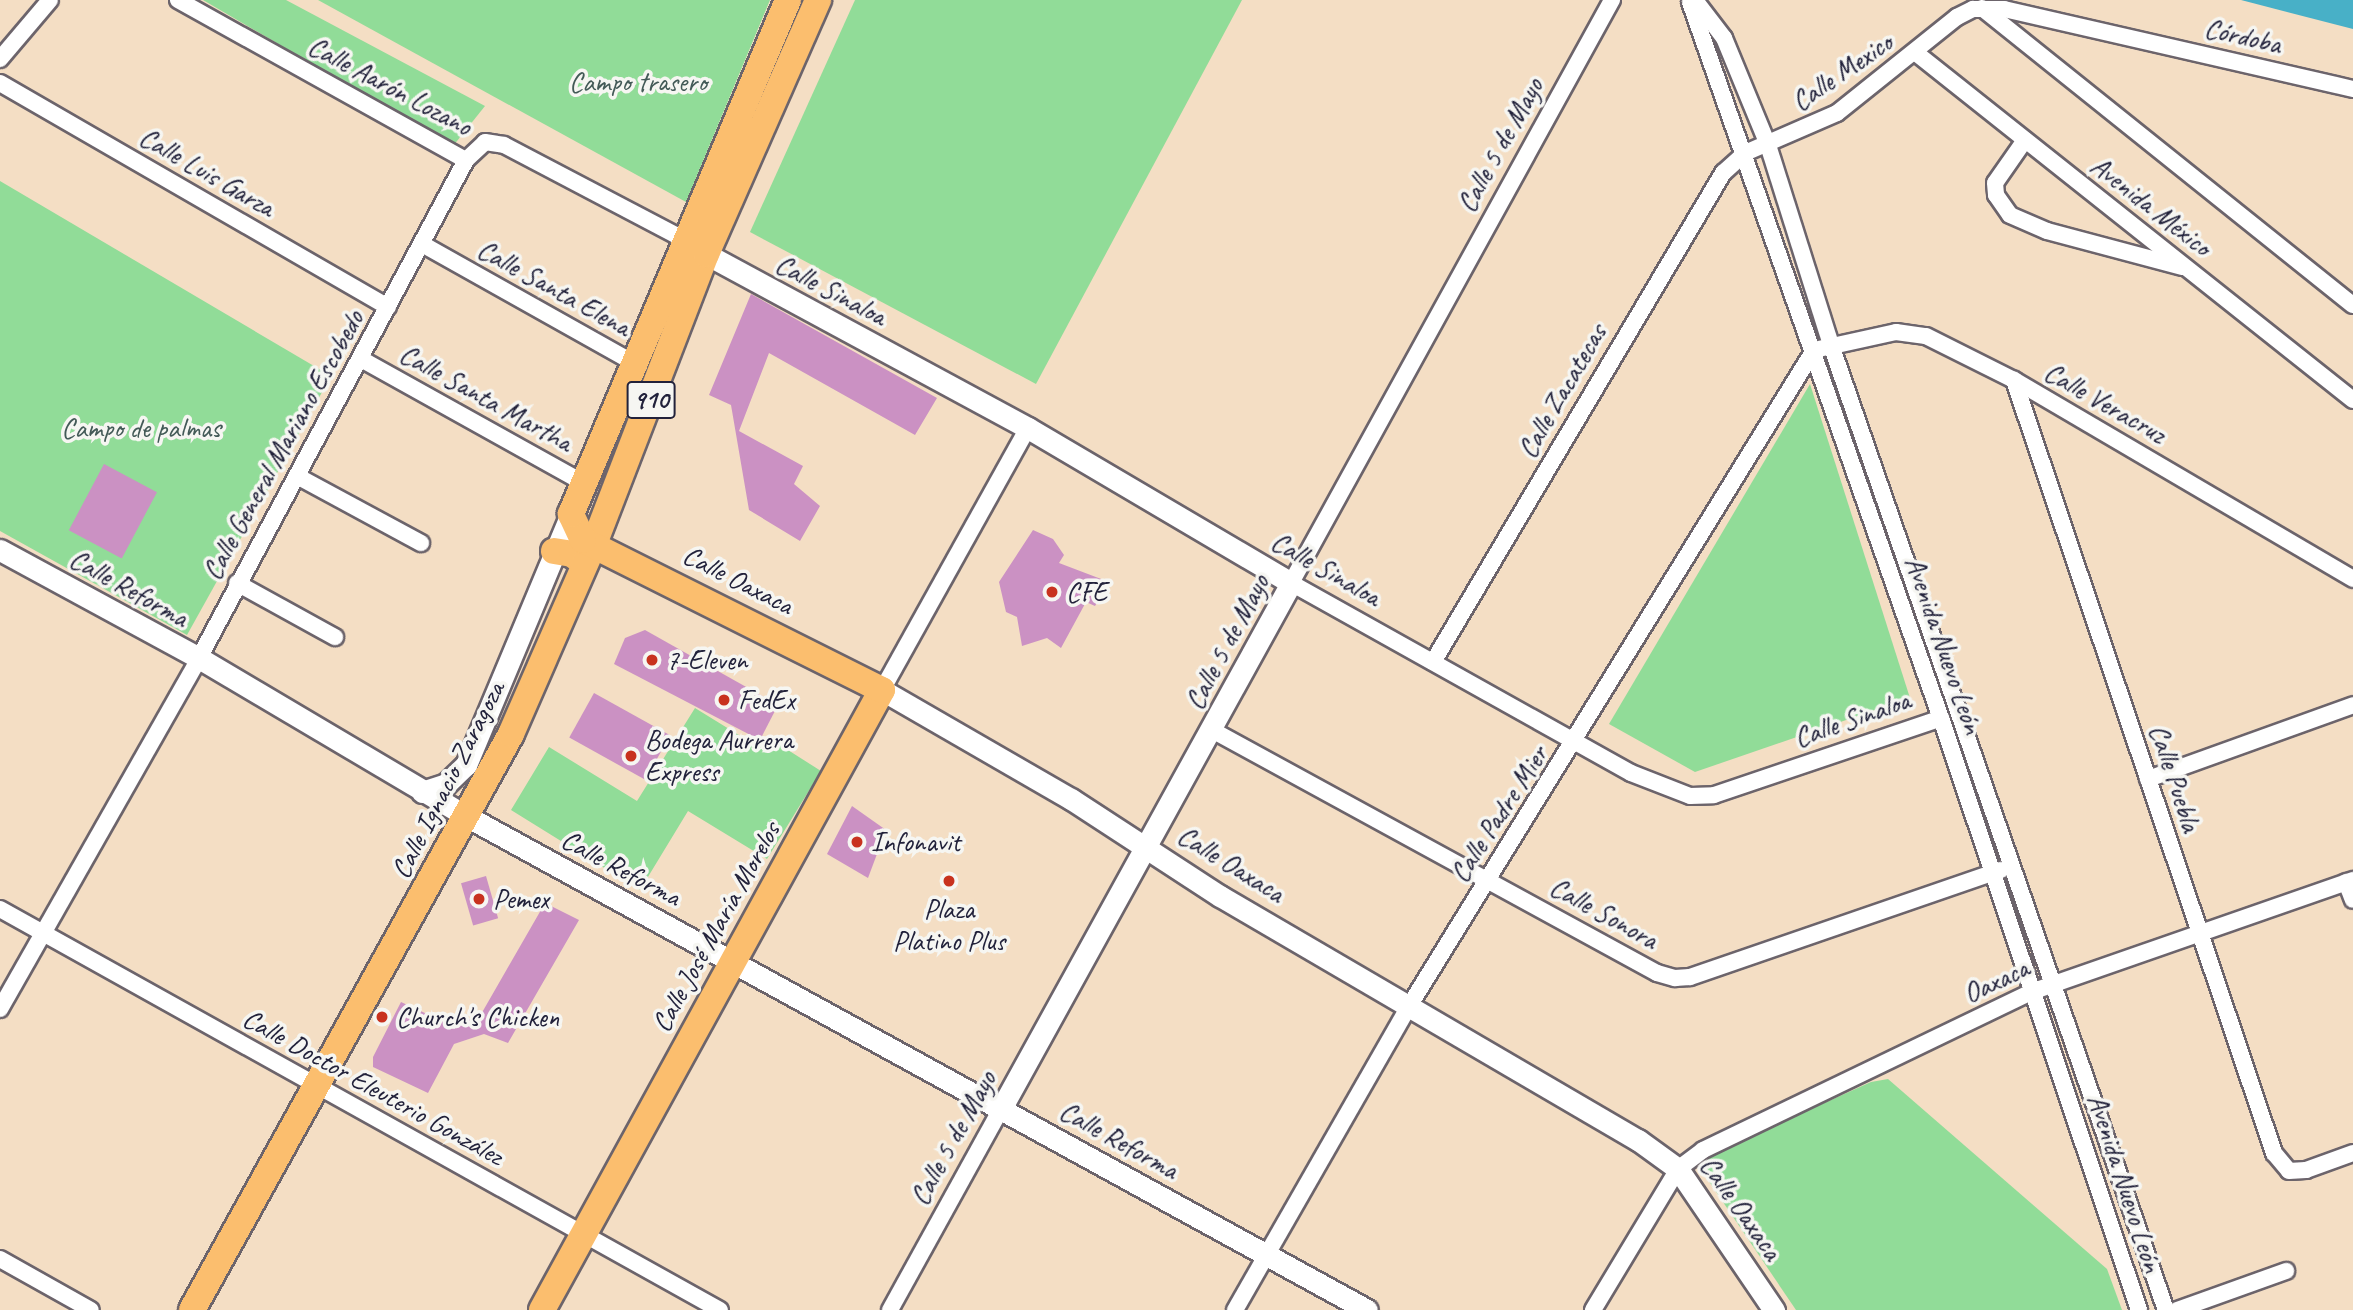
<!DOCTYPE html>
<meta charset="utf-8">
<style>
body{margin:0}
#map{position:relative;width:2353px;height:1310px;overflow:hidden;background:#f4dec4;font-family:Caveat,sans-serif}
div>[style]{position:absolute}
.green>*{inset:0;background:#91dc98}
.water>*{inset:0;background:#48b0c7}
.building>*{inset:0;background:#cb91c3;transform-origin:0 0}
.roads{filter:drop-shadow(2px 0 #6c646b) drop-shadow(-2px 0 #6c646b) drop-shadow(0 2px #6c646b) drop-shadow(0 -2px #6c646b)}
.minor>*{height:16px;margin:-8px;padding:0 8px;transform-origin:8px;border-radius:8px;background:#fff}
.tertiary>*{height:21px;margin:-10.5px;padding:0 10.5px;transform-origin:10.5px;border-radius:10.5px;background:#fff}
.primary>*{height:26px;margin:-13px;padding:0 13px;transform-origin:13px;border-radius:13px;background:#fbbe6e}
.dots>*{width:19px;height:19px;translate:-50% -50%;box-sizing:border-box;border:4px solid #f6f6f2;border-radius:50%}
span{translate:-50% -50%;white-space:nowrap;text-align:center;line-height:1.15;-webkit-text-stroke:7px #f6f6f2;paint-order:stroke}
.shield-label span{padding:2px 5px;background:#f6f6f2;border:2px solid;border-radius:5px;-webkit-text-stroke-width:0}
.shield-label{font-size:26px;color:#22223b;font-weight:700}
.street-label{font-size:28px;color:#22223b}
.park-label{font-size:28px;color:#435a57}
.poi-label{font-size:28px;color:#22223b}
.left{translate:0 -50%;text-align:left}
</style>
<div id="map">
<div class="green">
<i style="clip-path:polygon(203px 0,286px 0,485px 106px,453px 146px)"></i>
<i style="clip-path:polygon(318px 0,770px 0,686px 202px)"></i>
<i style="clip-path:polygon(855px 0,1242px 0,1036px 384px,750px 232px)"></i>
<i style="clip-path:polygon(0 181px,331px 376px,187px 635px,0 531px)"></i>
<i style="clip-path:polygon(1810px 384px,1910px 698px,1695px 772px,1609px 724px)"></i>
<i style="clip-path:polygon(695px 708px,755px 745px,769px 738px,821px 771px,767px 859px,688px 811px,640px 890px,511px 810px,549px 747px,637px 801px)"></i>
<i style="clip-path:polygon(1888px 1079px,2107px 1269px,2122px 1310px,1796px 1310px,1700px 1168px,1706px 1156px,1871px 1082px)"></i>
</div>
<div class="water">
<i style="clip-path:polygon(2241px 0,2353px 0,2353px 29px)"></i>
</div>
<div class="building">
<i style="clip-path:polygon(751px 294px,937px 398px,915px 435px,769px 353px,739px 431px,803px 466px,794px 484px,820px 506px,800px 541px,749px 510px,731px 405px,709px 395px)"></i>
<i style="left:104px;top:464px;width:60px;height:75px;rotate:28deg"></i>
<i style="clip-path:polygon(1033px 530px,1053px 539px,1064px 555px,1059px 563px,1109px 582px,1095px 606px,1086px 602px,1061px 648px,1047px 638px,1022px 646px,1017px 617px,1006px 612px,999px 582px)"></i>
<i style="clip-path:polygon(645px 630px,778px 705px,760px 740px,614px 664px,625px 638px)"></i>
<i style="left:594px;top:693px;width:87px;height:51px;rotate:29deg"></i>
<i style="clip-path:polygon(852px 806px,886px 830px,868px 878px,827px 854px)"></i>
<i style="left:486px;top:876px;width:44px;height:26px;rotate:74deg"></i>
<i style="clip-path:polygon(545px 903px,579px 920px,508px 1043px,484px 1034px,454px 1044px,428px 1093px,373px 1067px,373px 1057px,401px 1002px,451px 1025px,480px 1016px)"></i>
</div>
<div class="roads">
<div class="minor">
<i style="left:178px;top:0;width:329px;rotate:29.1deg"></i>
<i style="left:466px;top:160px;width:26px;rotate:-43deg"></i>
<i style="left:485px;top:142px;width:19px;rotate:9deg"></i>
<i style="left:504px;top:145px;width:207px;rotate:27.7deg"></i>
<i style="left:1612px;top:0;width:666px;rotate:118.84deg"></i>
<i style="left:1291px;top:583px;width:389px;rotate:29.2deg"></i>
<i style="left:1631px;top:773px;width:63px;rotate:21.3deg"></i>
<i style="left:1690px;top:796px;width:24px;rotate:-2deg"></i>
<i style="left:1714px;top:795px;width:240px;rotate:-18.7deg"></i>
<i style="left:1695px;top:0;width:48px;rotate:52.7deg"></i>
<i style="left:1724px;top:38px;width:116px;rotate:67.6deg"></i>
<i style="left:1768px;top:145px;width:210px;rotate:72.5deg"></i>
<i style="left:1831px;top:345px;width:1021px;rotate:70.86deg"></i>
<i style="left:1690px;top:2px;width:768px;rotate:70.69deg"></i>
<i style="left:1944px;top:727px;width:615px;rotate:71.51deg"></i>
<i style="left:1982px;top:8px;width:475px;rotate:38.7deg"></i>
<i style="left:1916px;top:53px;width:558px;rotate:38.45deg"></i>
<i style="left:0;top:59px;width:77px;rotate:-49.7deg"></i>
<i style="left:0;top:83px;width:448px;rotate:30deg"></i>
<i style="left:2025px;top:140px;width:52px;rotate:124.9deg"></i>
<i style="left:1995px;top:183px;width:12px;rotate:85deg"></i>
<i style="left:1996px;top:195px;width:24px;rotate:55deg"></i>
<i style="left:2010px;top:215px;width:40px;rotate:23.4deg"></i>
<i style="left:2047px;top:231px;width:140px;rotate:14.9deg"></i>
<i style="left:422px;top:244px;width:249px;rotate:29.3deg"></i>
<i style="left:361px;top:359px;width:257px;rotate:29.1deg"></i>
<i style="left:2014px;top:380px;width:816px;rotate:71.41deg"></i>
<i style="left:2274px;top:1153px;width:23px;rotate:50deg"></i>
<i style="left:2289px;top:1171px;width:17px;rotate:-3deg"></i>
<i style="left:2306px;top:1170px;width:50px;rotate:-19.9deg"></i>
<i style="left:297px;top:476px;width:141px;rotate:28.4deg"></i>
<i style="left:237px;top:583px;width:112px;rotate:28.9deg"></i>
<i style="left:1433px;top:662px;width:569px;rotate:-59.33deg"></i>
<i style="left:1723px;top:173px;width:30px;rotate:-42deg"></i>
<i style="left:1745px;top:153px;width:100px;rotate:-23.5deg"></i>
<i style="left:1837px;top:113px;width:154px;rotate:-38.7deg"></i>
<i style="left:1957px;top:17px;width:18px;rotate:-27deg"></i>
<i style="left:1973px;top:9px;width:31px"></i>
<i style="left:2004px;top:9px;width:358px;rotate:12.9deg"></i>
<i style="left:882px;top:690px;width:300px;rotate:-60.9deg"></i>
<i style="left:1212px;top:730px;width:507px;rotate:28.64deg"></i>
<i style="left:1657px;top:973px;width:19px;rotate:16deg"></i>
<i style="left:1675px;top:978px;width:15px;rotate:-4deg"></i>
<i style="left:1690px;top:977px;width:329px;rotate:-19deg"></i>
<i style="left:2148px;top:779px;width:218px;rotate:-19.8deg"></i>
<i style="left:2346px;top:882px;width:19px;rotate:69deg"></i>
<i style="left:0;top:909px;width:824px;rotate:29.12deg"></i>
<i style="left:0;top:1009px;width:403px;rotate:-60.4deg"></i>
<i style="left:199px;top:658px;width:565px;rotate:-61.8deg"></i>
<i style="left:0;top:1259px;width:104px;rotate:29.3deg"></i>
<i style="left:890px;top:1310px;width:232px;rotate:-61.1deg"></i>
<i style="left:1235px;top:1310px;width:348px;rotate:-60.2deg"></i>
<i style="left:1408px;top:1008px;width:773px;rotate:-58.32deg"></i>
<i style="left:1814px;top:350px;width:84px;rotate:-12.4deg"></i>
<i style="left:1896px;top:332px;width:30px;rotate:8deg"></i>
<i style="left:1926px;top:336px;width:98px;rotate:26.6deg"></i>
<i style="left:2014px;top:380px;width:393px;rotate:30.4deg"></i>
<i style="left:1593px;top:1310px;width:165px;rotate:-58.9deg"></i>
<i style="left:1678px;top:1169px;width:31px;rotate:-37deg"></i>
<i style="left:1703px;top:1150px;width:367px;rotate:-25.7deg"></i>
<i style="left:2034px;top:991px;width:338px;rotate:-19.2deg"></i>
<i style="left:2177px;top:1310px;width:116px;rotate:-19.7deg"></i>
</div>
<div class="tertiary">
<i style="left:706px;top:254px;width:366px;rotate:28.4deg"></i>
<i style="left:1028px;top:428px;width:305px;rotate:30.5deg"></i>
<i style="left:1291px;top:583px;width:598px;rotate:118.88deg"></i>
<i style="left:0;top:550px;width:226px;rotate:28.5deg"></i>
<i style="left:199px;top:658px;width:312px;rotate:30.6deg"></i>
<i style="left:468px;top:817px;width:1025px;rotate:28.74deg"></i>
<i style="left:882px;top:690px;width:218px;rotate:30deg"></i>
<i style="left:1071px;top:799px;width:178px;rotate:33.1deg"></i>
<i style="left:1220px;top:896px;width:484px;rotate:30.3deg"></i>
<i style="left:1638px;top:1140px;width:49px;rotate:35.9deg"></i>
<i style="left:1678px;top:1169px;width:171px;rotate:55.8deg"></i>
<i style="left:422px;top:792px;width:25px;rotate:-18deg"></i>
<i style="left:446px;top:784px;width:28px;rotate:-44deg"></i>
<i style="left:466px;top:765px;width:272px;rotate:-67.3deg"></i>
</div>
<div class="primary">
<i style="left:554px;top:551px;width:18px;rotate:9deg"></i>
<i style="left:572px;top:554px;width:16px;rotate:38deg"></i>
<i style="left:192px;top:1310px;width:658px;rotate:-61.02deg"></i>
<i style="left:511px;top:734px;width:207px;rotate:-66.4deg"></i>
<i style="left:594px;top:544px;width:311px;rotate:-68.9deg"></i>
<i style="left:706px;top:254px;width:278px;rotate:-66.2deg"></i>
<i style="left:542px;top:1310px;width:707px;rotate:-61.26deg"></i>
<i style="left:882px;top:690px;width:335px;rotate:-153.4deg"></i>
<i style="left:583px;top:540px;width:29px;rotate:-115deg"></i>
<i style="left:571px;top:514px;width:558px;rotate:-67.11deg"></i>
</div>
</div>
<div class="dots">
<i style="left:1052px;top:592px;background:#c8321e"></i>
<i style="left:652px;top:660px;background:#c8321e"></i>
<i style="left:724px;top:700px;background:#c8321e"></i>
<i style="left:631px;top:756px;background:#c8321e"></i>
<i style="left:857px;top:842px;background:#c8321e"></i>
<i style="left:949px;top:881px;background:#c8321e"></i>
<i style="left:479px;top:899px;background:#c8321e"></i>
<i style="left:382px;top:1017px;background:#c8321e"></i>
</div>
<div class="shield-label">
<span style="left:651px;top:400px">910</span>
</div>
<div class="street-label">
<span style="left:2243px;top:36px;rotate:13deg">Córdoba</span>
<span style="left:1842px;top:72px;rotate:-34deg">Calle Mexico</span>
<span style="left:390px;top:86px;rotate:28deg">Calle Aarón Lozano</span>
<span style="left:1500px;top:145px;rotate:-61deg">Calle 5 de Mayo</span>
<span style="left:207px;top:172px;rotate:30deg">Calle Luis Garza</span>
<span style="left:2151px;top:206px;rotate:38deg">Avenida México</span>
<span style="left:554px;top:288px;rotate:29deg">Calle Santa Elena</span>
<span style="left:831px;top:290px;rotate:28deg">Calle Sinaloa</span>
<span style="left:1562px;top:391px;rotate:-60deg">Calle Zacatecas</span>
<span style="left:486px;top:398px;rotate:29deg">Calle Santa Martha</span>
<span style="left:2105px;top:403px;rotate:30deg">Calle Veracruz</span>
<span style="left:283px;top:445px;rotate:-61deg">Calle General Mariano Escobedo</span>
<span style="left:1326px;top:569px;rotate:30deg">Calle Sinaloa</span>
<span style="left:738px;top:580px;rotate:27deg">Calle Oaxaca</span>
<span style="left:129px;top:588px;rotate:29deg">Calle Reforma</span>
<span style="left:1227px;top:642px;rotate:-62deg">Calle 5 de Mayo</span>
<span style="left:1944px;top:645px;rotate:71deg">Avenida Nuevo León</span>
<span style="left:1852px;top:719px;rotate:-19deg">Calle Sinaloa</span>
<span style="left:2175px;top:778px;rotate:72deg">Calle Puebla</span>
<span style="left:448px;top:780px;rotate:-63deg">Calle Ignacio Zaragoza</span>
<span style="left:1499px;top:814px;rotate:-57deg">Calle Padre Mier</span>
<span style="left:1231px;top:864px;rotate:32deg">Calle Oaxaca</span>
<span style="left:621px;top:868px;rotate:28deg">Calle Reforma</span>
<span style="left:1604px;top:913px;rotate:29deg">Calle Sonora</span>
<span style="left:716px;top:927px;rotate:-61deg">Calle José María Morelos</span>
<span style="left:1996px;top:981px;rotate:-25deg">Oaxaca</span>
<span style="left:373px;top:1087px;rotate:29deg">Calle Doctor Eleuterio González</span>
<span style="left:953px;top:1138px;rotate:-61deg">Calle 5 de Mayo</span>
<span style="left:1119px;top:1140px;rotate:29deg">Calle Reforma</span>
<span style="left:2125px;top:1183px;rotate:72deg">Avenida Nuevo León</span>
<span style="left:1741px;top:1208px;rotate:55deg">Calle Oaxaca</span>
</div>
<div class="park-label">
<span style="left:638px;top:82px">Campo trasero</span>
<span style="left:141px;top:428px">Campo de palmas</span>
</div>
<div class="poi-label">
<span class="left" style="left:1066px;top:592px">CFE</span>
<span class="left" style="left:666px;top:660px">7-Eleven</span>
<span class="left" style="left:738px;top:700px">FedEx</span>
<span class="left" style="left:645px;top:756px">Bodega Aurrera<br>Express</span>
<span class="left" style="left:871px;top:842px">Infonavit</span>
<span class="left" style="left:493px;top:899px">Pemex</span>
<span style="left:949px;top:925px">Plaza<br>Platino Plus</span>
<span class="left" style="left:396px;top:1017px">Church's Chicken</span>
</div>
</div>
